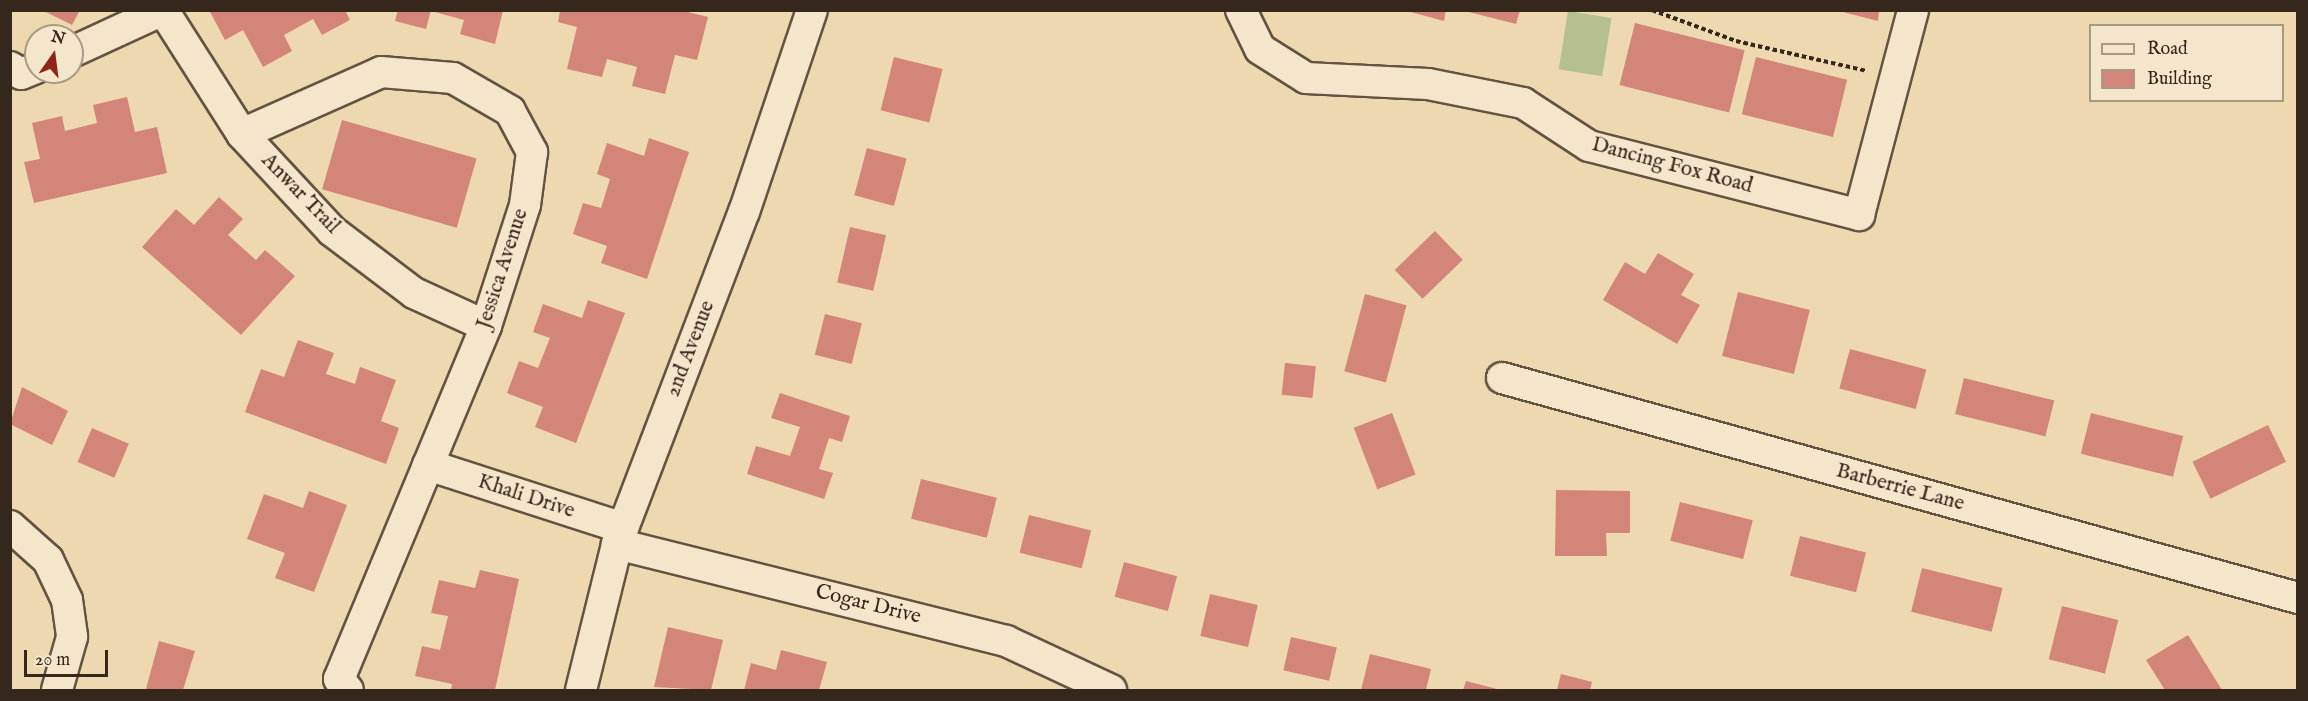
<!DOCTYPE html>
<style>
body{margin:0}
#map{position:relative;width:2308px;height:701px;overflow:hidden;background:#edd8af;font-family:"IM FELL English",serif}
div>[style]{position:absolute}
.green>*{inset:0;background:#b4c08e;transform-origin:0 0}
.building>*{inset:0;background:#d28578;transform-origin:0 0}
.path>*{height:4px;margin-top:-2px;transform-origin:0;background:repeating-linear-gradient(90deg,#36271c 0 4.5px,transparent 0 7.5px)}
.roads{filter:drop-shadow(2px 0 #645341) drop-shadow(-2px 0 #645341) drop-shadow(0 2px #645341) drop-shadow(0 -2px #645341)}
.minor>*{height:30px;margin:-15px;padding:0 15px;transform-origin:15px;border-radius:15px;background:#f3e6cb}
span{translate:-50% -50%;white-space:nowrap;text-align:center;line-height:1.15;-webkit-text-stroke:4.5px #f3e6cb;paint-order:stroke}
.street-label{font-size:21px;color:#36271c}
.frame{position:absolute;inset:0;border:12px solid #36271c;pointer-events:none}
.legend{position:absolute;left:2089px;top:24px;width:195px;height:78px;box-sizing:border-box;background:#f3e6cb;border:2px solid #a79a85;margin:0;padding:8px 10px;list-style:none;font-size:18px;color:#36271c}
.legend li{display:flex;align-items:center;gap:12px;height:30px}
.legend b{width:30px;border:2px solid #a79a85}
.north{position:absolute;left:24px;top:24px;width:60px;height:60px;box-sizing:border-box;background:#f3e6cb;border:2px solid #a79a85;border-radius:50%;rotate:14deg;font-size:16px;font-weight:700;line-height:24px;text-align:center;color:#36271c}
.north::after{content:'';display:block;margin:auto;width:21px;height:27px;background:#8f2418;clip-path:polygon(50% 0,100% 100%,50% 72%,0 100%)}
.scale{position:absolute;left:24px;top:650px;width:84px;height:27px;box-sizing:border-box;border:3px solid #36271c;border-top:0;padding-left:8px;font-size:18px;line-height:21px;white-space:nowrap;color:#36271c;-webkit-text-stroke:4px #f3e6cb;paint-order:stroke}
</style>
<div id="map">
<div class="green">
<i style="left:1568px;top:11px;width:44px;height:59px;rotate:9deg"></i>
</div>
<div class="building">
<i style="clip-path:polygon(42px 10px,80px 10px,72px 25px)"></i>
<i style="clip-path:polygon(209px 10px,345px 10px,350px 20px,322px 35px,313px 19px,284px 35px,292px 51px,263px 67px,243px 30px,225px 40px)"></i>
<i style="clip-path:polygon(398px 10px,431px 10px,426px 29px,395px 21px)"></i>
<i style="clip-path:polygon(503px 10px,495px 44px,460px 34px,464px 20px,431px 11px)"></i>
<i style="clip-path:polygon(560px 10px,680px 10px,708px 17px,697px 60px,675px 55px,665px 94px,632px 86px,637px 67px,607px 59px,602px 77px,567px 69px,577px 27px,558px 22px)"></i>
<i style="clip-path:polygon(1403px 10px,1446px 10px,1444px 21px)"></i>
<i style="clip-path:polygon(1461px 10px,1520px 10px,1516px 24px)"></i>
<i style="clip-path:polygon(1839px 10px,1879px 10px,1878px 21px,1839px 11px)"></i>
<i style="left:1635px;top:23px;width:113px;height:64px;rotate:14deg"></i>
<i style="left:894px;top:57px;width:50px;height:55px;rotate:14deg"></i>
<i style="left:1756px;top:57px;width:94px;height:59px;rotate:14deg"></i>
<i style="clip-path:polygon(127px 97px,135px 132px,157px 127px,167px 173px,34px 203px,24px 162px,40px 159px,32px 123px,62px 116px,65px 131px,97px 123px,93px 105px)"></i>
<i style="left:342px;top:120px;width:140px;height:72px;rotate:16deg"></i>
<i style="clip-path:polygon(649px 138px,689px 152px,647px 279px,601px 263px,607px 246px,573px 234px,583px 203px,601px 208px,610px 179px,597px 174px,607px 143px,644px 156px)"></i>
<i style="left:867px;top:148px;width:41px;height:49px;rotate:15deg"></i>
<i style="clip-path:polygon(219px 197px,243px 219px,228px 235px,256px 260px,265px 250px,295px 276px,241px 335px,142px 247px,176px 209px,194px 225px)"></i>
<i style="left:850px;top:227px;width:37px;height:57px;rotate:13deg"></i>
<i style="left:1435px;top:231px;width:40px;height:56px;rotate:46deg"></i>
<i style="clip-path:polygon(1658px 253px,1694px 274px,1681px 295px,1700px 305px,1677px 344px,1603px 300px,1625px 262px,1645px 274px)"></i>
<i style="left:1738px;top:292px;width:74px;height:66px;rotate:14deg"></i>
<i style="left:1365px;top:294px;width:43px;height:80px;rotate:15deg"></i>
<i style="clip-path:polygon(588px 300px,625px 313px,576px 443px,535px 427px,543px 407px,507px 393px,519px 361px,538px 368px,550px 338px,533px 332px,543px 304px,582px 318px)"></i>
<i style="left:825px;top:314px;width:38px;height:42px;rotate:14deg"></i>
<i style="clip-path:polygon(298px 340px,334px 353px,326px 374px,355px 384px,360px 367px,396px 380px,381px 421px,399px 428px,386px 464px,245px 412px,261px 369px,284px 377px)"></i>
<i style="left:1850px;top:349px;width:79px;height:41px;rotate:15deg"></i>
<i style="left:1285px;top:363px;width:31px;height:32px;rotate:6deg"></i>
<i style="left:1964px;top:378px;width:93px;height:37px;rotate:14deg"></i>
<i style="clip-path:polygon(22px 387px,68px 411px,52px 445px,10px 424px)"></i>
<i style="clip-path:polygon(780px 393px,850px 416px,842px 442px,829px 438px,819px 469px,833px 473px,824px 499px,747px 474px,756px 446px,790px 456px,800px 427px,771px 418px)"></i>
<i style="left:1392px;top:413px;width:66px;height:41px;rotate:69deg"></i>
<i style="left:2091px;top:413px;width:95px;height:42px;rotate:14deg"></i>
<i style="left:2268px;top:425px;width:41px;height:84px;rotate:64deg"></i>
<i style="left:92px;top:428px;width:40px;height:37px;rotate:23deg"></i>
<i style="left:921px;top:479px;width:78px;height:41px;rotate:14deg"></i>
<i style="clip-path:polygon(1556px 490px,1630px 491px,1630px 533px,1606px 533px,1607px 556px,1555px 556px)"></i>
<i style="clip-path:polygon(309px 491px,347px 505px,314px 592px,275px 578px,285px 553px,247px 539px,264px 494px,303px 508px)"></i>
<i style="left:1680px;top:502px;width:75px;height:40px;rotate:14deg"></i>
<i style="left:1029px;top:515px;width:64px;height:39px;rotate:14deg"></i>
<i style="left:1800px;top:536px;width:68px;height:41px;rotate:14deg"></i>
<i style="left:1124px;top:562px;width:55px;height:36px;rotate:15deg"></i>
<i style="left:1922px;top:568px;width:83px;height:45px;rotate:14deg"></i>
<i style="clip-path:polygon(480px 570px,519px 579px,495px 690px,451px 690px,452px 684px,415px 676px,422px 646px,440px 650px,448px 616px,431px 613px,439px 580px,475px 588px)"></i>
<i style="left:1210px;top:594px;width:49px;height:43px;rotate:13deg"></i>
<i style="left:2062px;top:606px;width:58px;height:55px;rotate:14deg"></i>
<i style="clip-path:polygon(668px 627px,723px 640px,711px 690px,654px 687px)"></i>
<i style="clip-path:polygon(2188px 635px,2222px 690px,2165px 690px,2146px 660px)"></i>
<i style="left:1291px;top:637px;width:47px;height:34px;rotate:13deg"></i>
<i style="clip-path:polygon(159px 641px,195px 651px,183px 690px,146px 689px)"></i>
<i style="clip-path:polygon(781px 650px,827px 662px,819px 690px,744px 690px,751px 663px,776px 670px)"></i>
<i style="clip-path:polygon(1370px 654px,1431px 669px,1426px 690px,1361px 690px)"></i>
<i style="clip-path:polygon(1561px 674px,1592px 682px,1590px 690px,1557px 690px)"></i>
<i style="clip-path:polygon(1466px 681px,1501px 690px,1463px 690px)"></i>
</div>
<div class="path">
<i style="left:1652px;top:10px;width:90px;rotate:20.3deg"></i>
<i style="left:1736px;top:41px;width:134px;rotate:12.9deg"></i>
</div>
<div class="roads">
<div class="minor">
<i style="left:163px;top:10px;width:147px;rotate:57.5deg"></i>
<i style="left:242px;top:134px;width:132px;rotate:47.1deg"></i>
<i style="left:332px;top:231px;width:103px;rotate:37.1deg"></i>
<i style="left:414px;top:293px;width:79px;rotate:24.6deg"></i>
<i style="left:1241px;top:10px;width:43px;rotate:64deg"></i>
<i style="left:1260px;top:49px;width:54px;rotate:32.2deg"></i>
<i style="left:1306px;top:78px;width:122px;rotate:2.8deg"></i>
<i style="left:1428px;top:84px;width:97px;rotate:11.3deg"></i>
<i style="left:1523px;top:103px;width:79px;rotate:33.1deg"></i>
<i style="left:1589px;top:146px;width:279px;rotate:14.3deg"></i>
<i style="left:1859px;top:215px;width:212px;rotate:-75.2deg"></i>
<i style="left:72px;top:52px;width:100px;rotate:-24.8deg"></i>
<i style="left:10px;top:67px;width:13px;rotate:32deg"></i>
<i style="left:21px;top:74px;width:16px;rotate:-22deg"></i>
<i style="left:242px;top:134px;width:152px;rotate:-24deg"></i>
<i style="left:381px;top:72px;width:72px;rotate:4.8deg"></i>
<i style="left:453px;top:78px;width:66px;rotate:30.1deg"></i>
<i style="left:510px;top:111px;width:47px;rotate:61.8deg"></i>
<i style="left:532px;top:152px;width:53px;rotate:97.5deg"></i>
<i style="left:525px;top:205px;width:127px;rotate:107.9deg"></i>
<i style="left:486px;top:326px;width:382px;rotate:112.6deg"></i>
<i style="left:339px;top:679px;width:14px;rotate:51deg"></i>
<i style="left:1502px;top:378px;width:826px;rotate:15.45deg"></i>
<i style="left:428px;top:465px;width:205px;rotate:17.9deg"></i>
<i style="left:10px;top:526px;width:51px;rotate:41.8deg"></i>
<i style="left:48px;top:560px;width:44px;rotate:64.6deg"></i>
<i style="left:67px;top:600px;width:37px;rotate:82deg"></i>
<i style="left:72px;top:637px;width:55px;rotate:105.8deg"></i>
<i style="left:617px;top:544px;width:401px;rotate:14deg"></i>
<i style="left:1006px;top:641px;width:116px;rotate:25deg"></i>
<i style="left:581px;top:690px;width:150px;rotate:-76.1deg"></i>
<i style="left:617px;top:544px;width:355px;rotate:-69.1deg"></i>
<i style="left:744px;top:212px;width:213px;rotate:-71.4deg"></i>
</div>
</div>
<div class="street-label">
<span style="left:1672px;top:166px;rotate:15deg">Dancing Fox Road</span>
<span style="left:300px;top:194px;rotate:46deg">Anwar Trail</span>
<span style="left:503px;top:269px;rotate:-72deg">Jessica Avenue</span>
<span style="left:691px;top:349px;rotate:-69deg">2nd Avenue</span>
<span style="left:1900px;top:488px;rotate:15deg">Barberrie Lane</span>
<span style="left:526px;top:497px;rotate:18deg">Khali Drive</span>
<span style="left:868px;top:605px;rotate:14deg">Cogar Drive</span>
</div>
<div class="frame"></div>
<ul class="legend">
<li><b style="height:8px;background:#f3e6cb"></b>Road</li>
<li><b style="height:16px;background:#d28578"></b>Building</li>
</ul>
<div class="north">N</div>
<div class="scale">20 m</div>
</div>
